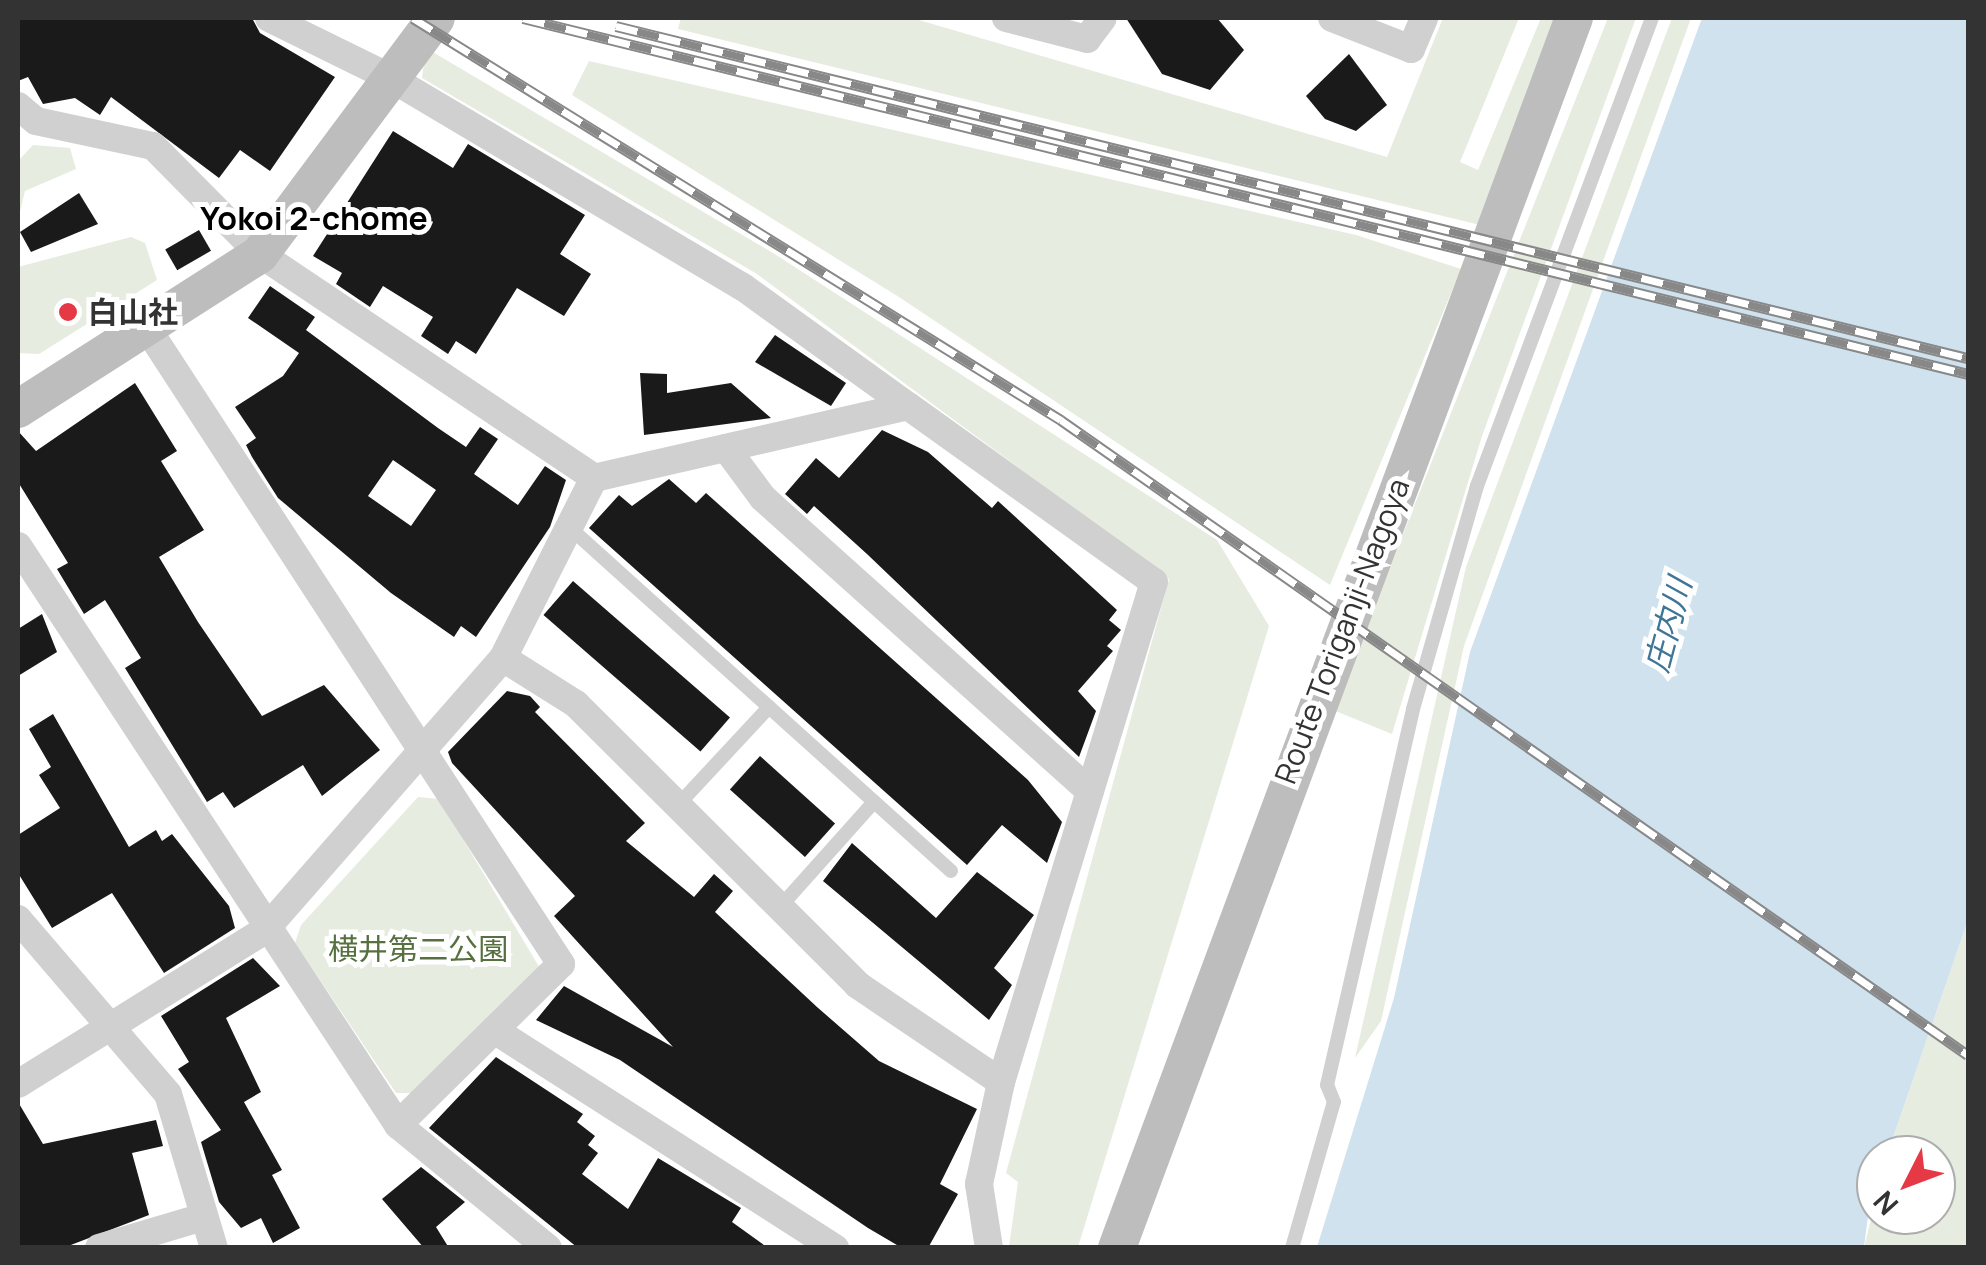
<!DOCTYPE html>
<meta charset="utf-8">
<style>
body{margin:0}
#map{position:relative;width:1986px;height:1265px;overflow:hidden;background:#fff;font-family:Manrope,"Noto Sans JP",sans-serif}
div>[style]{position:absolute}
.green>*{inset:0;background:#e6ecdf}
.water>*{inset:0;background:#cfe2ee}
.building>*{inset:0;background:#1a1a1a;transform-origin:0 0}
.lane>*{height:14px;margin:-7px;padding:0 7px;transform-origin:7px;border-radius:7px;background:#d0d0d0}
.street>*{height:28px;margin:-14px;padding:0 14px;transform-origin:14px;border-radius:14px;background:#d0d0d0}
.secondary>*{height:38px;margin:-19px;padding:0 19px;transform-origin:19px;border-radius:19px;background:#bdbdbd}
.rail>*{height:11px;margin-top:-5.5px;transform-origin:0;background:repeating-linear-gradient(90deg,#fff 0 22px,#888 0 44px);box-sizing:border-box;border-block:2px solid #888}
.dots>*{width:28px;height:28px;translate:-50% -50%;box-sizing:border-box;border:5px solid #fff;border-radius:50%}
span{translate:-50% -50%;white-space:nowrap;text-align:center;line-height:1.15;-webkit-text-stroke:10px #fff;paint-order:stroke}
.poi-label{font-size:30px;color:#333;font-weight:700}
.left{translate:0 -50%;text-align:left}
.street-label{font-size:30px;color:#333}
.park-label{font-size:30px;color:#56703f}
.neighbourhood-label{font-size:32px;color:#000;font-weight:700}
.water-label{font-size:32px;color:#3f7597;font-style:italic}
.frame{position:absolute;inset:0;border:20px solid #333;pointer-events:none}
.north{position:absolute;left:1856px;top:1135px;width:100px;height:100px;box-sizing:border-box;background:#fff;border:2px solid #adadad;border-radius:50%;rotate:228deg;font-size:28px;font-weight:700;line-height:40px;text-align:center;color:#333}
.north::after{content:'';display:block;margin:auto;width:35px;height:45px;background:#e63946;clip-path:polygon(50% 0,100% 100%,50% 72%,0 100%)}
</style>
<div id="map">
<div class="green">
<i style="clip-path:polygon(681px 18px,912px 18px,1387px 157px,1443px 18px,1519px 18px,1460px 162px,1478px 170px,1541px 18px,1555px 18px,1484px 226px,678px 29px)"></i>
<i style="clip-path:polygon(1608px 18px,1636px 18px,1482px 436px,1392px 734px,1333px 710px)"></i>
<i style="clip-path:polygon(1672px 18px,1691px 18px,1464px 646px,1381px 1021px,1355px 1058px,1466px 567px)"></i>
<i style="clip-path:polygon(426px 48px,773px 253px,1217px 540px,1269px 626px,1078px 1247px,1009px 1247px,1018px 1182px,1006px 1173px,1169px 579px,757px 274px,422px 78px)"></i>
<i style="clip-path:polygon(589px 61px,1356px 235px,1461px 269px,1330px 585px,899px 297px,572px 95px)"></i>
<i style="clip-path:polygon(33px 145px,70px 148px,76px 169px,25px 191px,18px 220px,18px 161px)"></i>
<i style="clip-path:polygon(131px 237px,145px 243px,157px 280px,39px 354px,18px 353px,18px 267px)"></i>
<i style="clip-path:polygon(418px 797px,439px 799px,541px 970px,417px 1093px,396px 1093px,295px 943px,301px 925px)"></i>
<i style="clip-path:polygon(1968px 920px,1968px 1247px,1864px 1248px,1876px 1199px,1876px 1215px,1936px 1215px,1936px 1155px,1887px 1155px)"></i>
</div>
<div class="water">
<i style="clip-path:polygon(1702px 18px,1968px 18px,1968px 920px,1887px 1155px,1876px 1155px,1864px 1247px,1317px 1247px,1394px 998px,1470px 652px)"></i>
</div>
<div class="building">
<i style="clip-path:polygon(18px 18px,252px 18px,260px 33px,335px 77px,270px 171px,240px 150px,219px 178px,111px 97px,100px 115px,75px 98px,43px 104px,28px 77px,18px 81px)"></i>
<i style="clip-path:polygon(1126px 18px,1217px 18px,1244px 50px,1210px 90px,1162px 74px)"></i>
<i style="clip-path:polygon(1349px 54px,1387px 105px,1356px 131px,1325px 119px,1306px 96px)"></i>
<i style="clip-path:polygon(393px 131px,453px 168px,468px 144px,585px 215px,560px 254px,591px 274px,564px 316px,517px 288px,476px 354px,456px 341px,448px 354px,421px 336px,433px 317px,383px 286px,370px 307px,336px 284px,342px 273px,313px 256px)"></i>
<i style="clip-path:polygon(79px 193px,98px 224px,31px 252px,20px 232px)"></i>
<i style="left:199px;top:230px;width:24px;height:39px;rotate:60deg"></i>
<i style="clip-path:polygon(evenodd,270px 286px,315px 317px,306px 330px,438px 428px,466px 447px,480px 427px,498px 439px,474px 474px,518px 505px,545px 466px,566px 480px,550px 527px,476px 637px,461px 626px,454px 637px,391px 593px,278px 498px,252px 457px,246px 445px,256px 438px,235px 407px,283px 376px,299px 353px,248px 318px,270px 286px,393px 460px,436px 490px,411px 526px,368px 496px,393px 460px)"></i>
<i style="clip-path:polygon(775px 335px,846px 383px,831px 406px,755px 362px)"></i>
<i style="clip-path:polygon(640px 373px,667px 374px,667px 393px,731px 383px,771px 418px,644px 435px)"></i>
<i style="clip-path:polygon(135px 383px,177px 451px,161px 461px,204px 530px,159px 557px,198px 622px,262px 716px,324px 685px,380px 750px,322px 796px,303px 765px,234px 808px,223px 792px,207px 802px,125px 668px,141px 658px,105px 600px,84px 614px,57px 569px,68px 563px,18px 482px,18px 431px,36px 451px)"></i>
<i style="clip-path:polygon(882px 430px,928px 452px,992px 508px,998px 501px,1117px 610px,1109px 620px,1121px 630px,1107px 646px,1113px 651px,1078px 691px,1096px 711px,1079px 757px,867px 554px,814px 506px,807px 514px,785px 494px,816px 458px,839px 478px)"></i>
<i style="clip-path:polygon(669px 479px,696px 503px,706px 493px,1028px 780px,1062px 822px,1047px 863px,1002px 825px,967px 865px,589px 528px,619px 495px,632px 506px)"></i>
<i style="left:573px;top:581px;width:208px;height:45px;rotate:41deg"></i>
<i style="clip-path:polygon(42px 614px,57px 652px,18px 676px,18px 629px)"></i>
<i style="clip-path:polygon(507px 691px,530px 696px,540px 707px,535px 712px,645px 823px,626px 841px,694px 897px,714px 874px,733px 891px,715px 912px,817px 1007px,879px 1061px,977px 1109px,940px 1184px,958px 1194px,928px 1248px,902px 1248px,868px 1228px,620px 1060px,536px 1020px,564px 986px,673px 1047px,554px 916px,575px 896px,452px 763px,448px 752px)"></i>
<i style="clip-path:polygon(53px 714px,129px 847px,156px 830px,162px 841px,172px 834px,229px 906px,235px 928px,164px 973px,112px 893px,52px 928px,18px 873px,18px 835px,60px 808px,39px 775px,51px 767px,29px 729px)"></i>
<i style="left:760px;top:756px;width:101px;height:45px;rotate:42deg"></i>
<i style="clip-path:polygon(852px 843px,936px 918px,977px 872px,1034px 915px,994px 968px,1012px 985px,989px 1020px,823px 881px)"></i>
<i style="clip-path:polygon(253px 958px,280px 986px,226px 1018px,261px 1092px,244px 1102px,282px 1170px,272px 1175px,300px 1228px,273px 1243px,261px 1218px,241px 1228px,219px 1202px,201px 1142px,221px 1130px,178px 1069px,189px 1062px,161px 1016px)"></i>
<i style="clip-path:polygon(496px 1057px,583px 1114px,577px 1122px,595px 1136px,588px 1145px,598px 1153px,582px 1174px,628px 1209px,658px 1158px,741px 1208px,732px 1222px,768px 1248px,578px 1248px,429px 1128px)"></i>
<i style="clip-path:polygon(18px 1102px,43px 1144px,156px 1120px,163px 1146px,132px 1153px,149px 1215px,63px 1248px,18px 1248px)"></i>
<i style="clip-path:polygon(421px 1167px,465px 1202px,436px 1227px,449px 1248px,424px 1248px,382px 1199px)"></i>
</div>
<div class="lane">
<i style="left:569px;top:527px;width:514px;rotate:42deg"></i>
<i style="left:678px;top:805px;width:134px;rotate:-47.1deg"></i>
<i style="left:780px;top:907px;width:141px;rotate:-48.2deg"></i>
<i style="left:1292px;top:1248px;width:152px;rotate:-74deg"></i>
<i style="left:1334px;top:1102px;width:18px;rotate:-112deg"></i>
<i style="left:1327px;top:1085px;width:386px;rotate:-77.1deg"></i>
<i style="left:1413px;top:709px;width:232px;rotate:-74deg"></i>
<i style="left:1477px;top:486px;width:500px;rotate:-69.5deg"></i>
</div>
<div class="street">
<i style="left:269px;top:18px;width:134px;rotate:26.2deg"></i>
<i style="left:389px;top:77px;width:412px;rotate:30.7deg"></i>
<i style="left:743px;top:287px;width:203px;rotate:35.8deg"></i>
<i style="left:1006px;top:18px;width:84px;rotate:14.5deg"></i>
<i style="left:1087px;top:39px;width:26px;rotate:-53deg"></i>
<i style="left:1332px;top:18px;width:85px;rotate:21.4deg"></i>
<i style="left:1411px;top:49px;width:34px;rotate:-67deg"></i>
<i style="left:18px;top:106px;width:23px;rotate:40deg"></i>
<i style="left:36px;top:121px;width:120px;rotate:12.1deg"></i>
<i style="left:153px;top:146px;width:152px;rotate:45.3deg"></i>
<i style="left:260px;top:254px;width:402px;rotate:33.8deg"></i>
<i style="left:594px;top:478px;width:322px;rotate:-12.9deg"></i>
<i style="left:908px;top:406px;width:302px;rotate:35.6deg"></i>
<i style="left:1154px;top:582px;width:523px;rotate:107.01deg"></i>
<i style="left:1001px;top:1082px;width:173px;rotate:-145.9deg"></i>
<i style="left:858px;top:985px;width:398px;rotate:-135.1deg"></i>
<i style="left:576px;top:704px;width:86px;rotate:-147.8deg"></i>
<i style="left:147px;top:328px;width:759px;rotate:56.94deg"></i>
<i style="left:561px;top:964px;width:229px;rotate:135.4deg"></i>
<i style="left:726px;top:448px;width:62px;rotate:53.5deg"></i>
<i style="left:763px;top:498px;width:439px;rotate:41.9deg"></i>
<i style="left:18px;top:546px;width:693px;rotate:56.72deg"></i>
<i style="left:398px;top:1125px;width:194px;rotate:39.4deg"></i>
<i style="left:18px;top:919px;width:230px;rotate:49.4deg"></i>
<i style="left:168px;top:1094px;width:161px;rotate:73.4deg"></i>
<i style="left:494px;top:1030px;width:405px;rotate:32.6deg"></i>
<i style="left:18px;top:1084px;width:290px;rotate:-31.9deg"></i>
<i style="left:264px;top:931px;width:363px;rotate:-48.8deg"></i>
<i style="left:503px;top:658px;width:202px;rotate:-63.2deg"></i>
<i style="left:99px;top:1248px;width:109px;rotate:-16.6deg"></i>
<i style="left:989px;top:1248px;width:65px;rotate:-98.9deg"></i>
<i style="left:979px;top:1184px;width:104px;rotate:-77.8deg"></i>
</div>
<div class="secondary">
<i style="left:18px;top:409px;width:287px;rotate:-32.6deg"></i>
<i style="left:260px;top:254px;width:294px;rotate:-53.3deg"></i>
<i style="left:1117px;top:1248px;width:1312px;rotate:-69.62deg"></i>
</div>
<div class="rail">
<i style="left:413px;top:18px;width:763px;rotate:31.81deg"></i>
<i style="left:1061px;top:420px;width:1107px;rotate:35deg"></i>
<i style="left:523px;top:18px;width:1488px;rotate:13.84deg"></i>
<i style="left:616px;top:26px;width:1392px;rotate:13.8deg"></i>
</div>
<div class="dots">
<i style="left:68px;top:312px;background:#e63946"></i>
</div>
<div class="poi-label">
<span class="left" style="left:88px;top:312px">白山社</span>
</div>
<div class="street-label">
<span style="left:1342px;top:631px;rotate:-69deg">Route Toriganji-Nagoya</span>
</div>
<div class="park-label">
<span style="left:418px;top:949px">横井第二公園</span>
</div>
<div class="neighbourhood-label">
<span style="left:314px;top:218px">Yokoi 2-chome</span>
</div>
<div class="water-label">
<span style="left:1668px;top:625px;rotate:-75deg">庄内川</span>
</div>
<div class="frame"></div>
<div class="north">N</div>
</div>
